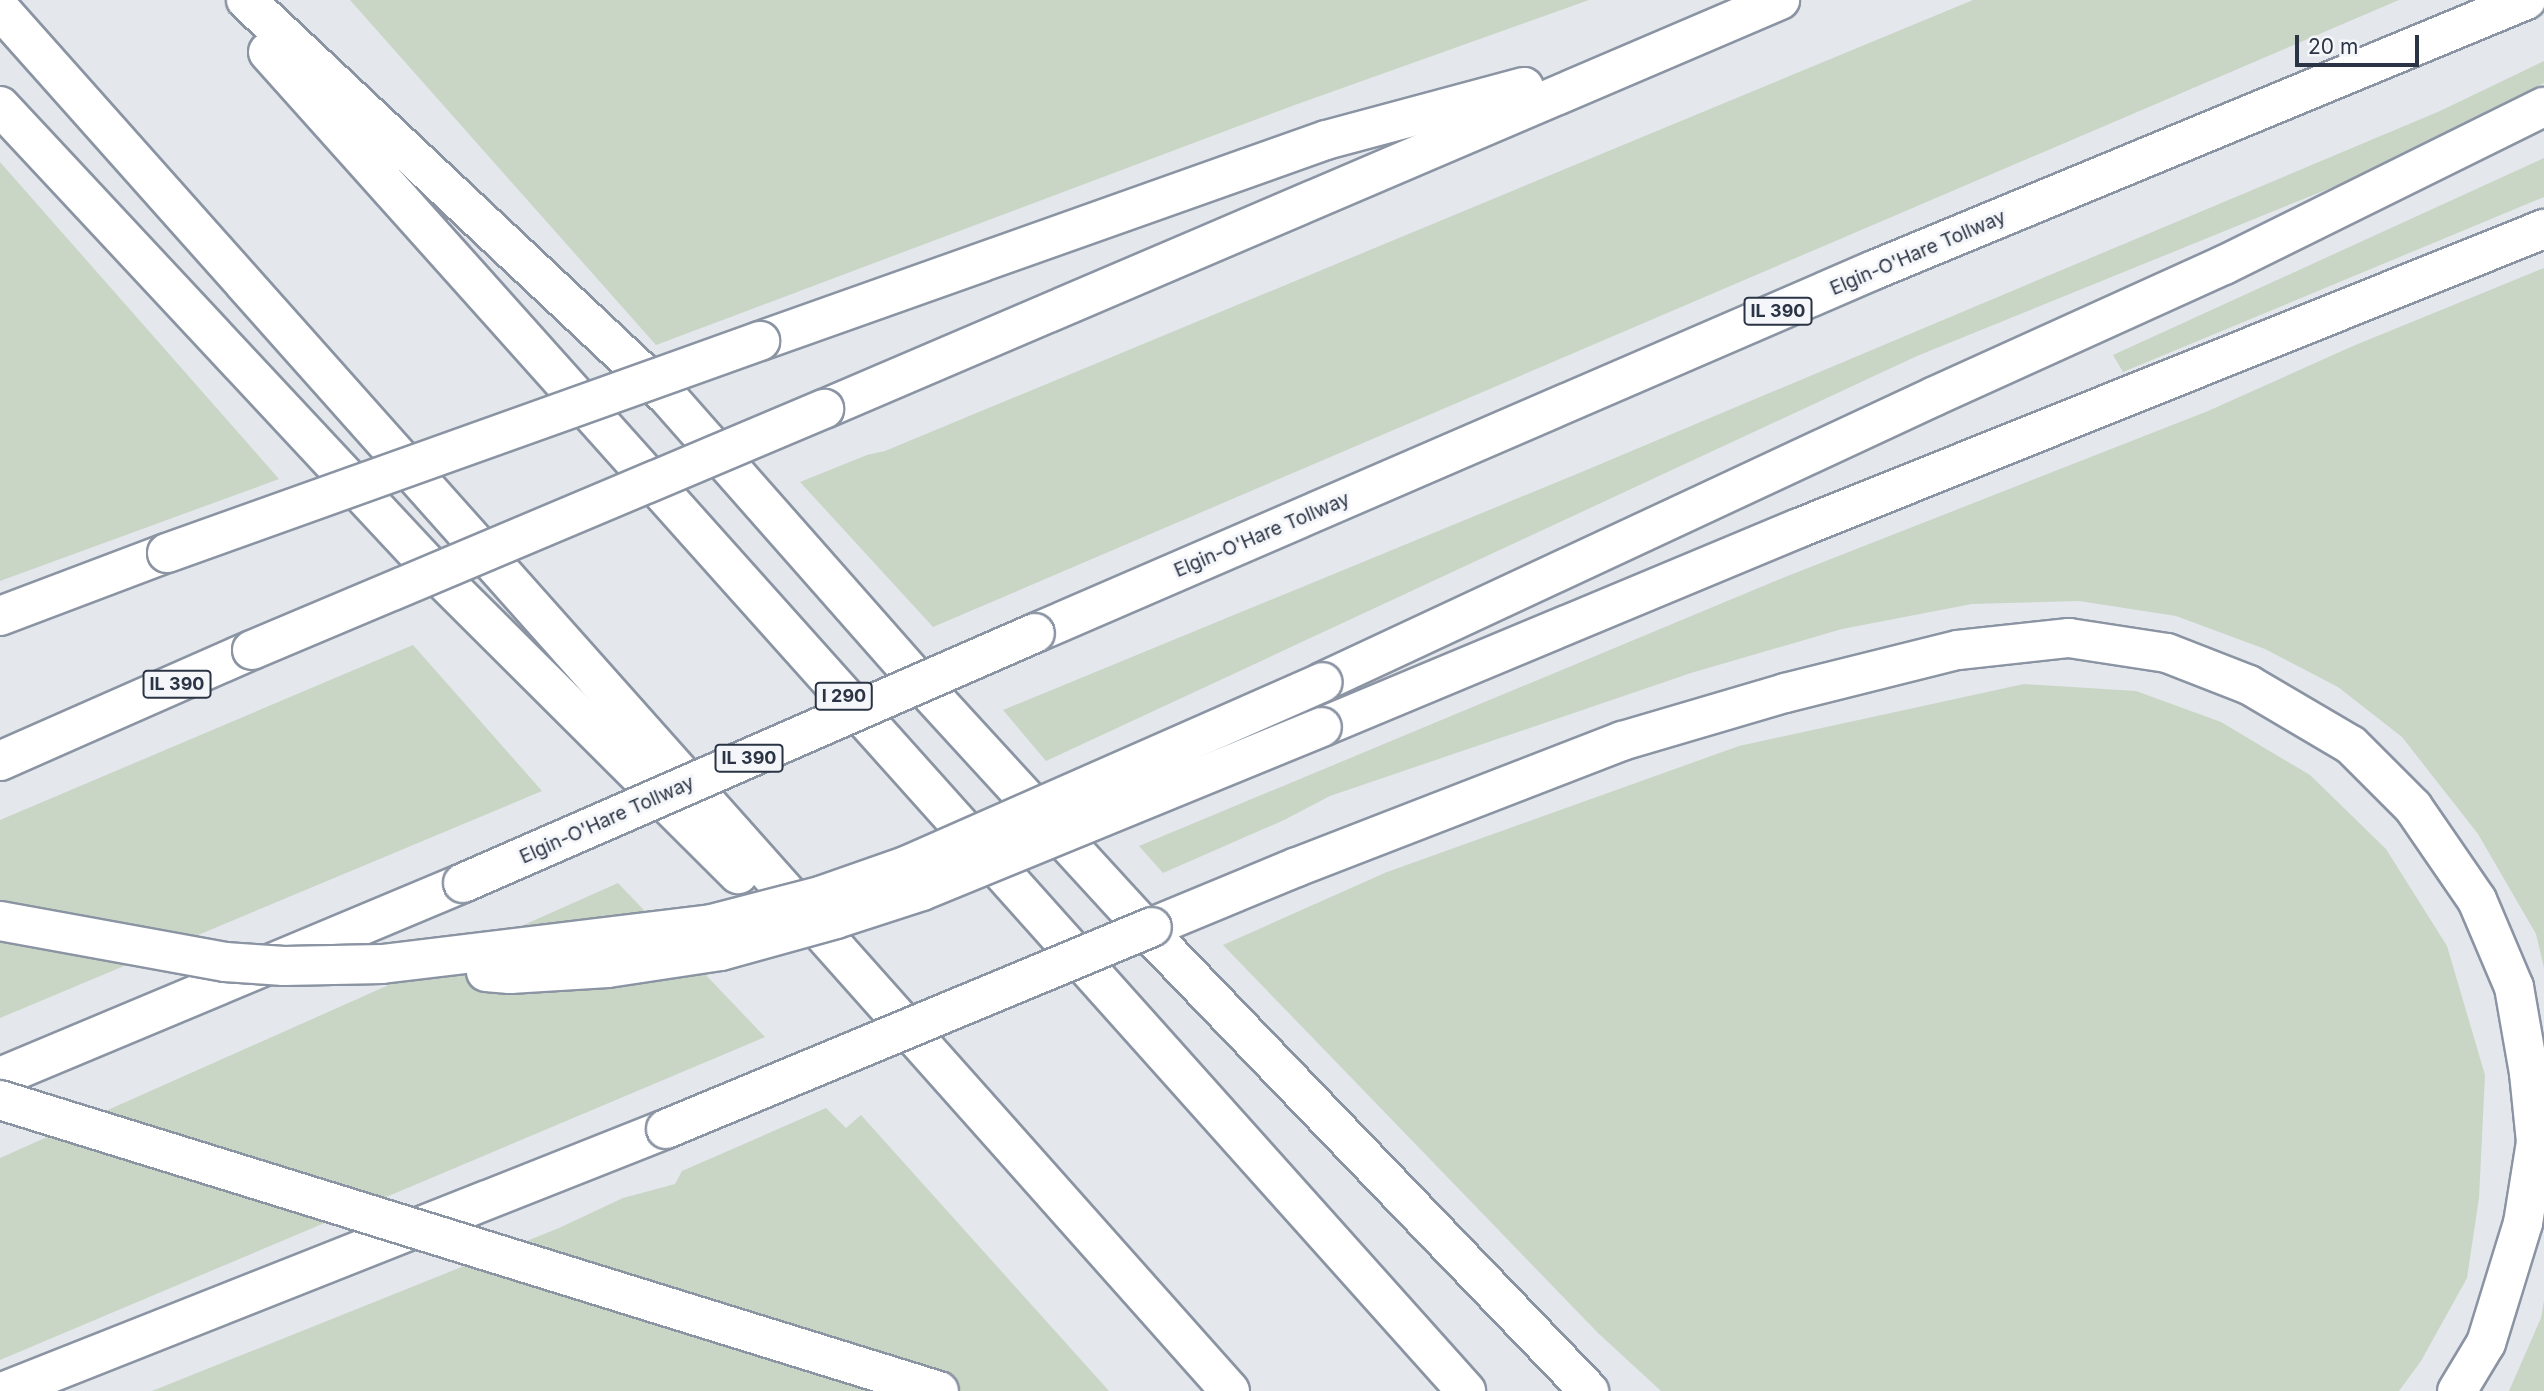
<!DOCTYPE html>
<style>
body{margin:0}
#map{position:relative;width:2544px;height:1391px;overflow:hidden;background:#e4e7ec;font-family:Inter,sans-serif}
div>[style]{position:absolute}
.green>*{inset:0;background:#c9d6c5}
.roads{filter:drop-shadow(2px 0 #8b94a3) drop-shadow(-2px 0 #8b94a3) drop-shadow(0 2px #8b94a3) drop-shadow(0 -2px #8b94a3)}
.highway>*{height:38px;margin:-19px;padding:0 19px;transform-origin:19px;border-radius:19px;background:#fff}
.bridges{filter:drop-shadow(2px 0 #8b94a3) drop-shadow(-2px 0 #8b94a3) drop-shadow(0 2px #8b94a3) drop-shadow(0 -2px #8b94a3)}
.highway-bridge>*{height:38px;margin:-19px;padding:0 19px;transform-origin:19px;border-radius:19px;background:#fff}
span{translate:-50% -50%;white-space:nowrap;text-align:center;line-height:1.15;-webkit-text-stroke:6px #f4f6f9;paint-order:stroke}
.shield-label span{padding:2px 5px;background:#f4f6f9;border:2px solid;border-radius:5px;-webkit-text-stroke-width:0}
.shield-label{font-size:18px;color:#2b3445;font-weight:700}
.street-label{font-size:19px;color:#2b3445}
.scale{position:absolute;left:2295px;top:35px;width:124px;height:32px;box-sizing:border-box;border:4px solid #2b3445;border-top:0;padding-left:9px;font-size:21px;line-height:24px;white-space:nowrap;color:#2b3445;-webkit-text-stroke:5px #f4f6f9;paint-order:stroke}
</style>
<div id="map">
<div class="green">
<i style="clip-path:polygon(350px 0,1589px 0,1292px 106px,656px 345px)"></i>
<i style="clip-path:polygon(1973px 0,2399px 0,933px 627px,800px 482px,867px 455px,885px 451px)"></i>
<i style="clip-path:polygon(2544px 61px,2544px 83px,2338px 185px,1917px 356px,1046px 761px,1003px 710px,1584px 471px,2440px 111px)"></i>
<i style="clip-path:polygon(2544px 158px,2544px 197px,2123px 372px,2113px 355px)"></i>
<i style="clip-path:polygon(0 162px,279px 479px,0 581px)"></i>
<i style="clip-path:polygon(2544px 268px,2544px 968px,2536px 934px,2478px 834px,2402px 737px,2338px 687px,2265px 649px,2176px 616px,2079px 601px,1972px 604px,1842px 629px,1691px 673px,1330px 796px,1284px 820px,1163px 873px,1139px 846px,1785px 577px,2208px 411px,2353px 346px)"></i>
<i style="clip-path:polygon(413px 645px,542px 791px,0 1018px,0 820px)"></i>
<i style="clip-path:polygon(2024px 684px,2136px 691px,2221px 722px,2310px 775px,2386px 849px,2447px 946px,2485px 1075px,2479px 1198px,2467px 1278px,2421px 1361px,2399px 1391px,1661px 1391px,1598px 1333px,1223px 945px,1387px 872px,1739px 746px)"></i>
<i style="clip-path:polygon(618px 883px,765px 1037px,0 1360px,0 1158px)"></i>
<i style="clip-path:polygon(826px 1108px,846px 1128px,861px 1115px,1109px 1391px,152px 1391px,559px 1228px,623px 1198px,675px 1184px,682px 1171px)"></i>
<i style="clip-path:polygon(2544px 1301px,2544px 1391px,2509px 1391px,2541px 1318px)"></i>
</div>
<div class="roads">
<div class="highway">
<i style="left:246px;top:0;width:579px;rotate:43.25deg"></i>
<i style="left:668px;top:397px;width:387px;rotate:48.6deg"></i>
<i style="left:924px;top:687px;width:335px;rotate:47.5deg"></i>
<i style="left:1150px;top:934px;width:634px;rotate:46.15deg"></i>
<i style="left:0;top:9px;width:1850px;rotate:48.33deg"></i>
<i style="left:268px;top:52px;width:1797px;rotate:48.18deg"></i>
<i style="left:0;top:106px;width:635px;rotate:46.98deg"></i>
<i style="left:433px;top:570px;width:431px;rotate:44.9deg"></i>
<i style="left:760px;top:341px;width:601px;rotate:-19.55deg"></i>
<i style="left:1326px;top:140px;width:205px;rotate:-15deg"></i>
<i style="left:824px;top:409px;width:1040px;rotate:-23.16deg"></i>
<i style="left:0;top:616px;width:178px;rotate:-20.7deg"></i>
<i style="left:1035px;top:633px;width:914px;rotate:-23.4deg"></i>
<i style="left:1874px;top:270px;width:706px;rotate:-22.49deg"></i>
<i style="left:1322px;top:682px;width:676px;rotate:-25.01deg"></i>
<i style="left:1935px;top:396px;width:317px;rotate:-24.4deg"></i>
<i style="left:2224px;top:265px;width:357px;rotate:-26.3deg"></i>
<i style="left:1322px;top:727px;width:517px;rotate:-22.65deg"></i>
<i style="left:1799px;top:528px;width:803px;rotate:-21.87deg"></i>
<i style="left:0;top:761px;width:275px;rotate:-23.8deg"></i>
<i style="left:1152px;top:927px;width:157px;rotate:-22.5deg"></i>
<i style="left:1297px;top:867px;width:349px;rotate:-21.2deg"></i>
<i style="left:1622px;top:741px;width:170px;rotate:-16.4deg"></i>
<i style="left:1785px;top:693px;width:178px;rotate:-14deg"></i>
<i style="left:1958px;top:650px;width:112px;rotate:-6.2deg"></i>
<i style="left:2069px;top:638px;width:99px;rotate:8.7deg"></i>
<i style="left:2167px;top:653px;width:88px;rotate:21.3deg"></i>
<i style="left:2249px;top:685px;width:118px;rotate:30.5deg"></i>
<i style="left:2351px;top:745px;width:88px;rotate:45deg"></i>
<i style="left:2413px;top:807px;width:113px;rotate:55.5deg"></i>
<i style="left:2477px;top:900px;width:95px;rotate:67deg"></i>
<i style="left:2514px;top:987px;width:87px;rotate:80.1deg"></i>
<i style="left:2529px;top:1073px;width:69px;rotate:84.2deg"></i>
<i style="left:2536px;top:1142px;width:82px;rotate:99.1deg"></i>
<i style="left:2523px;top:1223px;width:126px;rotate:107.1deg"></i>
<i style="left:2486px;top:1343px;width:56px;rotate:121.1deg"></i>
<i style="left:0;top:1077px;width:502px;rotate:-22.73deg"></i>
<i style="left:5px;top:1391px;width:711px;rotate:-21.62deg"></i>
</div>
</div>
<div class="bridges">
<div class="highway-bridge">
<i style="left:167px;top:553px;width:630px;rotate:-19.67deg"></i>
<i style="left:252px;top:650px;width:621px;rotate:-22.85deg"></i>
<i style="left:463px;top:883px;width:624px;rotate:-23.61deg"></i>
<i style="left:0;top:921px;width:229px;rotate:10.3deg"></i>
<i style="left:225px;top:962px;width:59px;rotate:3.9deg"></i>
<i style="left:284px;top:966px;width:98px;rotate:-1.2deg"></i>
<i style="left:382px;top:964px;width:332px;rotate:-6.9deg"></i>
<i style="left:712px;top:924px;width:115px;rotate:-14.6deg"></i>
<i style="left:823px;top:895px;width:90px;rotate:-19.4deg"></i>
<i style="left:908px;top:865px;width:453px;rotate:-23.8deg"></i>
<i style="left:486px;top:972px;width:24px;rotate:5deg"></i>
<i style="left:510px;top:974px;width:98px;rotate:-3.5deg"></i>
<i style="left:608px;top:968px;width:114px;rotate:-8.6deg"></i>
<i style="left:721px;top:951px;width:119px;rotate:-15.5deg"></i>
<i style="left:836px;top:919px;width:90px;rotate:-18deg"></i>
<i style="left:922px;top:891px;width:432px;rotate:-22.3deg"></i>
<i style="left:0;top:1100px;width:983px;rotate:17.22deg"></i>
<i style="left:666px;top:1129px;width:526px;rotate:-22.57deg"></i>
</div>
</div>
<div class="shield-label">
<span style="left:1778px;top:311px">IL 390</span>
<span style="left:177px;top:684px">IL 390</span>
<span style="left:844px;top:696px">I 290</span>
<span style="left:749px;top:758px">IL 390</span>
</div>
<div class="street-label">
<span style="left:1918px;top:253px;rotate:-23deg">Elgin-O'Hare Tollway</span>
<span style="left:1262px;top:535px;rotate:-23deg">Elgin-O'Hare Tollway</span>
<span style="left:607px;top:820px;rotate:-24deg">Elgin-O'Hare Tollway</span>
</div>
<div class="scale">20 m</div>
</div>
